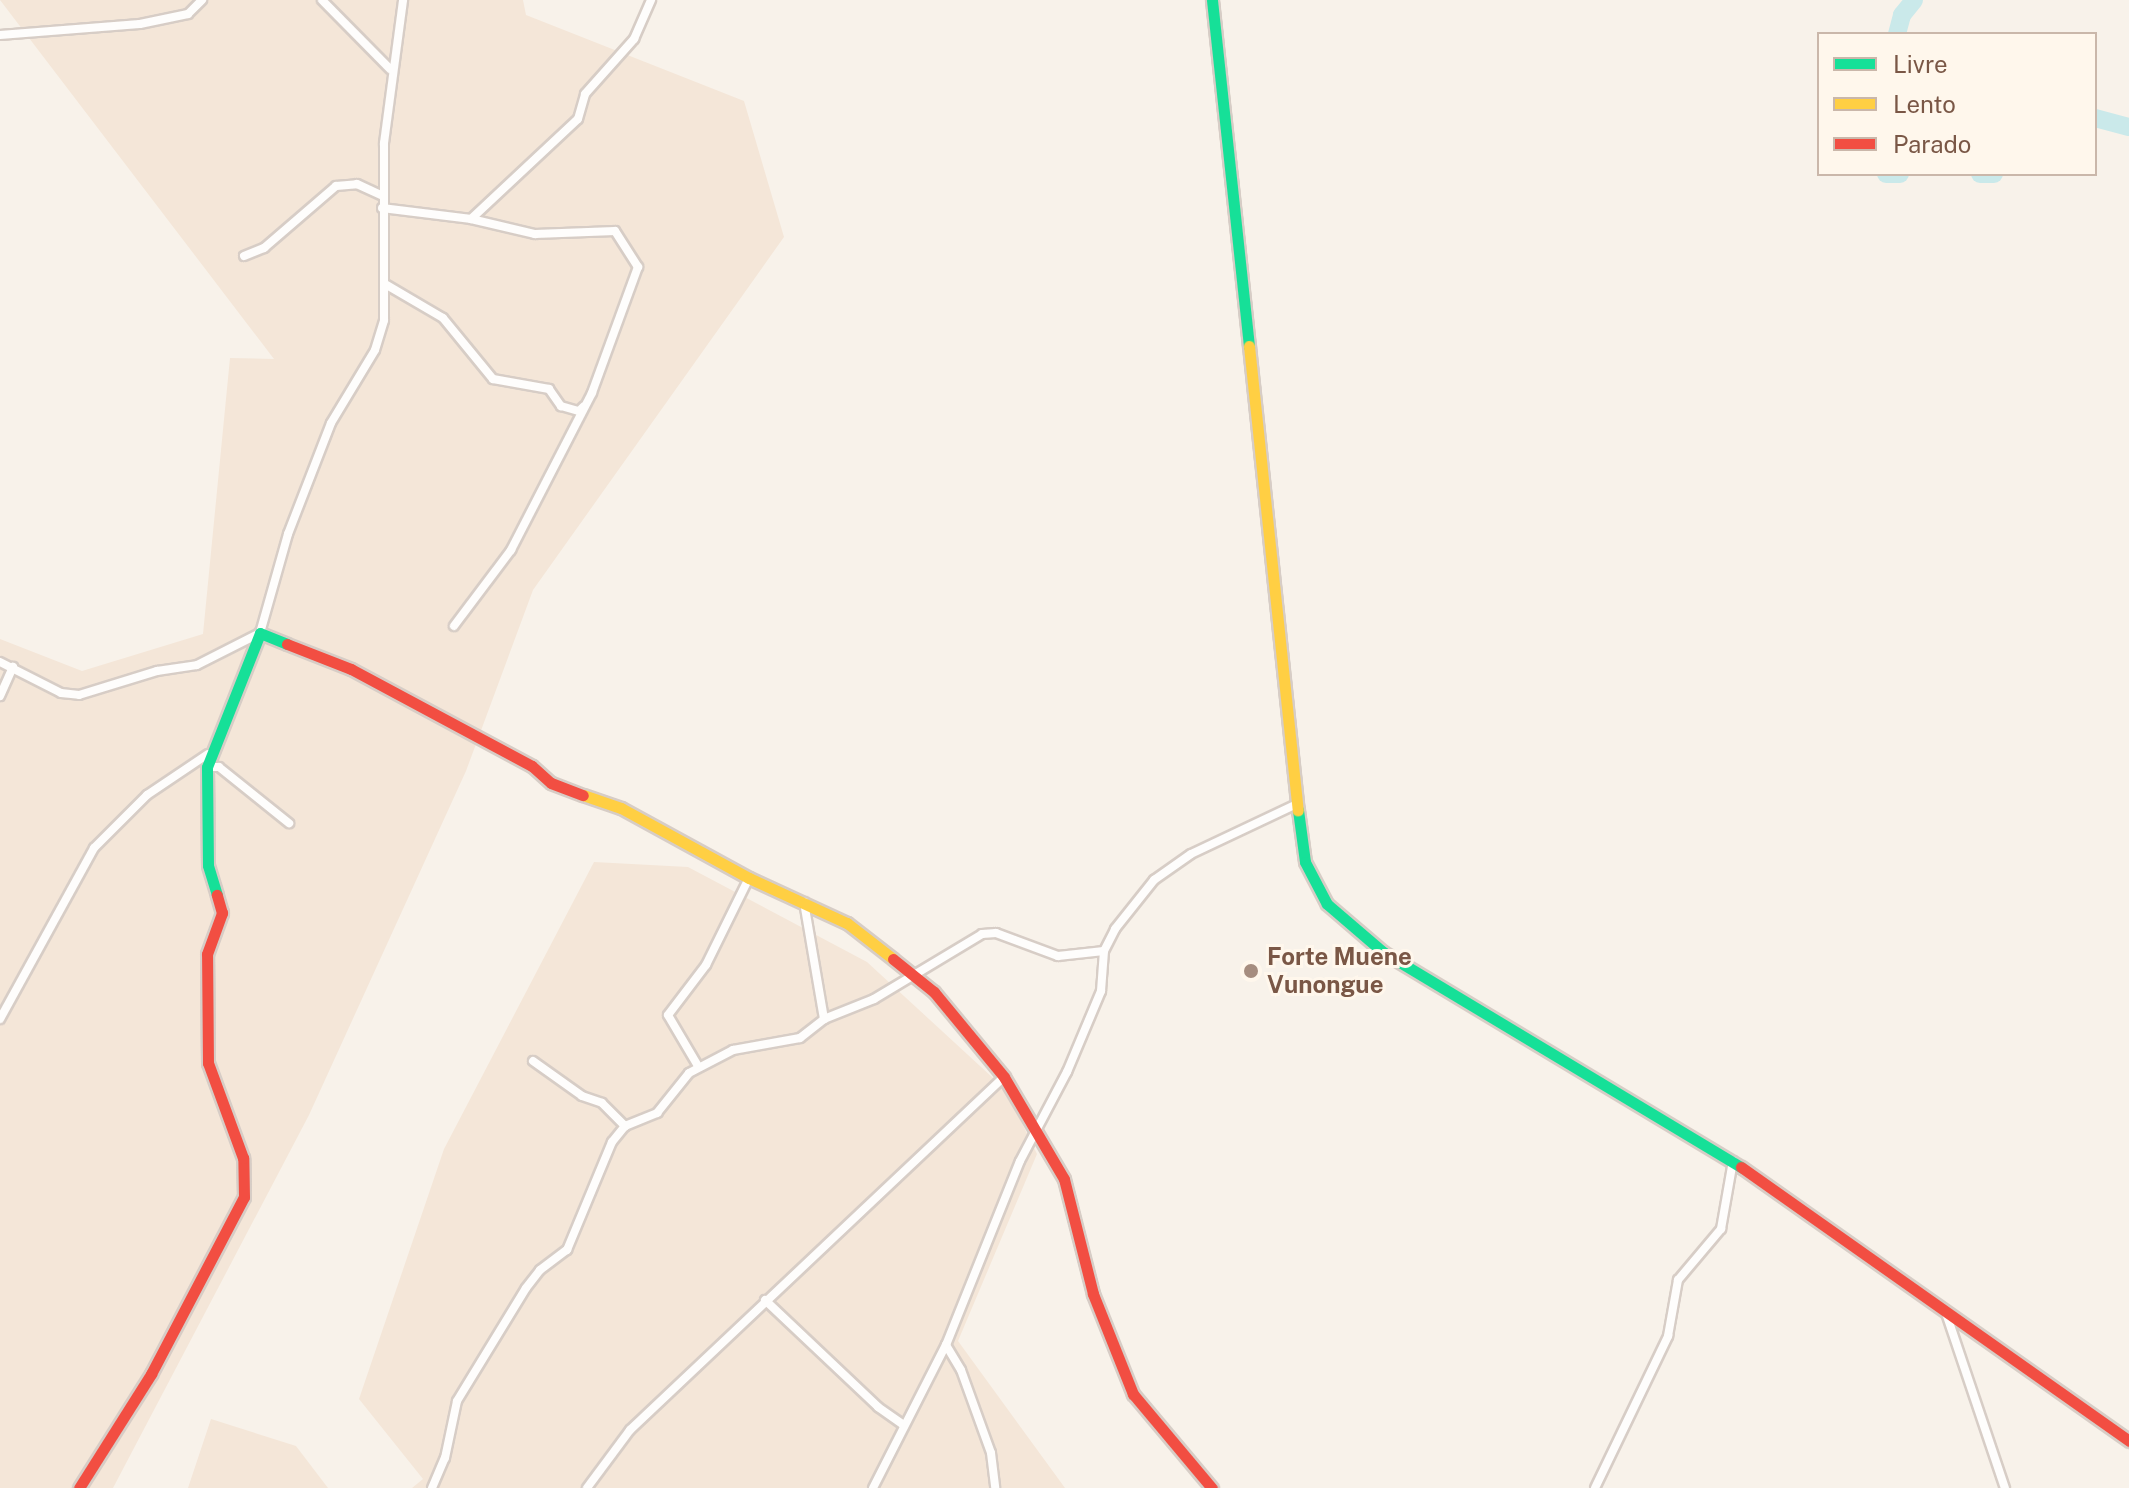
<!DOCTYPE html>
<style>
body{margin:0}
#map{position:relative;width:2129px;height:1488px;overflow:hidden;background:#f8f2ea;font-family:"Public Sans",sans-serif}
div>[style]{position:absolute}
.residential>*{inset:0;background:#f4e6d8}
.river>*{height:18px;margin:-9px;padding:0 9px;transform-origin:9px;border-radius:9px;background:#cae9ea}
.roads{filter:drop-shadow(2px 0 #d7cdc6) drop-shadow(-2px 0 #d7cdc6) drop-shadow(0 2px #d7cdc6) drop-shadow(0 -2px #d7cdc6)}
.street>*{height:8px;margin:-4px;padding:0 4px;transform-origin:4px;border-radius:4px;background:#fefdfc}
.fast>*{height:11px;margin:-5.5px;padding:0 5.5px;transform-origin:5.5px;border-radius:5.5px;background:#16e098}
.slow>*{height:11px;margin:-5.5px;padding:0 5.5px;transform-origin:5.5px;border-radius:5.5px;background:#ffcf43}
.jam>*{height:11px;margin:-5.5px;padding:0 5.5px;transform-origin:5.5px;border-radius:5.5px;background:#f24e42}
.dots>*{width:22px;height:22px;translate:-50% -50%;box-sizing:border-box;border:4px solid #fff7ec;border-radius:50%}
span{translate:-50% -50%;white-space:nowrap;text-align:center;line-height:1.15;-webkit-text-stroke:6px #fff7ec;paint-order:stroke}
.poi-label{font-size:24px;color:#7a5746;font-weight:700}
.left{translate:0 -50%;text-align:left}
.legend{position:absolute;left:1817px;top:32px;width:280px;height:144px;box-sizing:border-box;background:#fff7ec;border:2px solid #cab7aa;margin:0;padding:10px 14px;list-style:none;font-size:24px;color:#7a5746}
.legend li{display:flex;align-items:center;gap:16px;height:40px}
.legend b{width:40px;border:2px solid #cab7aa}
</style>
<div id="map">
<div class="residential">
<i style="clip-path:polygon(0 0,523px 0,526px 15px,744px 101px,784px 237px,533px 590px,466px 771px,309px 1115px,113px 1488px,0 1488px,0 639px,82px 671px,203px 634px,230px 358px,274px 359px)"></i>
<i style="clip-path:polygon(594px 862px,688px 867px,867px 962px,1005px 1089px,1037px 1154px,958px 1341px,1065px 1488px,412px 1488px,423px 1479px,359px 1399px,444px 1149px)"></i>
<i style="clip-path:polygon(211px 1419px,296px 1446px,328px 1488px,188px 1488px)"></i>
</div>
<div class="river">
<i style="left:1897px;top:34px;width:20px;rotate:-75deg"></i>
<i style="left:1902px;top:15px;width:19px;rotate:-51deg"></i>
<i style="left:2095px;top:118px;width:35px;rotate:15deg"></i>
<i style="left:1886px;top:174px;width:14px"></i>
<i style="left:1980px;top:174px;width:14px"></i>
</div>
<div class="roads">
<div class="street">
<i style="left:322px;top:0;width:97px;rotate:45.4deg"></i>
<i style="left:0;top:35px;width:140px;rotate:-4.5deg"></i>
<i style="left:140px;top:24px;width:49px;rotate:-11.8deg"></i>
<i style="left:188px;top:14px;width:20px;rotate:-45deg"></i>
<i style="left:382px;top:208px;width:90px;rotate:7deg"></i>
<i style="left:471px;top:219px;width:66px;rotate:13.2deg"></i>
<i style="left:535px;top:234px;width:80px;rotate:-2.1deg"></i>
<i style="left:615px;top:231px;width:43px;rotate:57.4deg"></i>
<i style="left:638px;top:267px;width:134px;rotate:110.1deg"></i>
<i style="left:592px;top:393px;width:177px;rotate:117.3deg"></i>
<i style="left:511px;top:550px;width:95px;rotate:126.9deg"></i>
<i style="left:471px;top:219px;width:146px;rotate:-43.1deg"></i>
<i style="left:578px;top:119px;width:26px;rotate:-74deg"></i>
<i style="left:585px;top:94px;width:74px;rotate:-48.3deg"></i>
<i style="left:634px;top:39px;width:43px;rotate:-66.4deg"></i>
<i style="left:244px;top:256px;width:22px;rotate:-22deg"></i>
<i style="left:264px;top:248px;width:95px;rotate:-40.7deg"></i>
<i style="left:336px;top:186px;width:21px;rotate:-5deg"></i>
<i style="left:357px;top:184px;width:26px;rotate:25deg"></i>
<i style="left:385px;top:284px;width:67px;rotate:30.4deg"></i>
<i style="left:443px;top:318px;width:79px;rotate:50.7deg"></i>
<i style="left:493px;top:379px;width:57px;rotate:10.1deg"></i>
<i style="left:549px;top:389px;width:21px;rotate:55deg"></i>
<i style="left:561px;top:406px;width:19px;rotate:16deg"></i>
<i style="left:579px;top:411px;width:6px;rotate:-45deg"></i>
<i style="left:0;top:662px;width:68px;rotate:26.9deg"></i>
<i style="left:61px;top:693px;width:18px;rotate:6deg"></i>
<i style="left:79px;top:695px;width:82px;rotate:-17.1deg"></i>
<i style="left:157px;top:671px;width:40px;rotate:-8.5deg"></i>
<i style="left:197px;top:665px;width:71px;rotate:-26.9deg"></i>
<i style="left:260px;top:633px;width:103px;rotate:-74.2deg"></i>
<i style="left:288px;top:534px;width:119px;rotate:-68.8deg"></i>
<i style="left:331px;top:423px;width:85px;rotate:-58.9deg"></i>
<i style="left:375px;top:350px;width:31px;rotate:-73deg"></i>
<i style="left:384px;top:320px;width:177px;rotate:-90deg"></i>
<i style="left:384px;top:143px;width:144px;rotate:-82.4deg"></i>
<i style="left:0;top:696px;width:32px;rotate:-66deg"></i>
<i style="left:207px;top:767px;width:12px"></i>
<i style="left:219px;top:767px;width:90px;rotate:38.7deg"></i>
<i style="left:804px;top:902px;width:119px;rotate:80.3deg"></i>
<i style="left:0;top:1019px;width:195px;rotate:-61.2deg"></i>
<i style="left:94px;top:848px;width:75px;rotate:-45deg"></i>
<i style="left:147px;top:795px;width:73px;rotate:-33.9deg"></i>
<i style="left:533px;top:1061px;width:60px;rotate:35.5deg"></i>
<i style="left:582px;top:1096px;width:21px;rotate:19deg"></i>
<i style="left:602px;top:1103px;width:33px;rotate:45deg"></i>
<i style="left:698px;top:1066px;width:59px;rotate:-120.5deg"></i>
<i style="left:668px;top:1015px;width:63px;rotate:-52.8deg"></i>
<i style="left:706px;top:965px;width:97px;rotate:-63.7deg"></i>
<i style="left:765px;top:1300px;width:156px;rotate:43.4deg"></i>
<i style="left:878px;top:1407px;width:32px;rotate:35deg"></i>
<i style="left:1946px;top:1313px;width:185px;rotate:71.4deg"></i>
<i style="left:946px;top:1345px;width:29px;rotate:59deg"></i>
<i style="left:961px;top:1370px;width:88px;rotate:70.1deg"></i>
<i style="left:991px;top:1453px;width:35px;rotate:83deg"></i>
<i style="left:432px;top:1488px;width:33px;rotate:-67deg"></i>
<i style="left:445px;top:1458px;width:58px;rotate:-78.1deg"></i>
<i style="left:457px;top:1401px;width:132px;rotate:-58.6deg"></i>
<i style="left:526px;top:1288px;width:23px;rotate:-52deg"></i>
<i style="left:540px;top:1270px;width:34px;rotate:-37deg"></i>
<i style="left:567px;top:1250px;width:117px;rotate:-67.4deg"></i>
<i style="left:612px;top:1142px;width:21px;rotate:-51deg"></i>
<i style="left:625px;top:1126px;width:35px;rotate:-22deg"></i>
<i style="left:657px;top:1113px;width:51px;rotate:-51.3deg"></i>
<i style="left:689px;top:1073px;width:50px;rotate:-27.6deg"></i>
<i style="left:733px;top:1050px;width:68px;rotate:-10.2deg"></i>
<i style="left:800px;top:1038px;width:31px;rotate:-38deg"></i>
<i style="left:824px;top:1019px;width:54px;rotate:-21.8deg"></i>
<i style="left:874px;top:999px;width:126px;rotate:-31deg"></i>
<i style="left:982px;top:934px;width:14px;rotate:-4deg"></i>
<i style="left:996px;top:933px;width:66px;rotate:20.4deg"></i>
<i style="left:1058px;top:956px;width:46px;rotate:-6.2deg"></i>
<i style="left:587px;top:1488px;width:72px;rotate:-53.4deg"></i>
<i style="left:630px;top:1430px;width:514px;rotate:-43.35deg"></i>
<i style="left:873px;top:1488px;width:161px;rotate:-63deg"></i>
<i style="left:946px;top:1345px;width:198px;rotate:-68.1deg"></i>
<i style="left:1020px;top:1161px;width:101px;rotate:-62.2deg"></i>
<i style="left:1067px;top:1072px;width:88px;rotate:-67.2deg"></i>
<i style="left:1101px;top:991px;width:40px;rotate:-85.7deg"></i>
<i style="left:1104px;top:951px;width:25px;rotate:-63deg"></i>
<i style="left:1115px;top:929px;width:63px;rotate:-51.5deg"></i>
<i style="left:1154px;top:880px;width:45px;rotate:-35.1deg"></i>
<i style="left:1191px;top:854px;width:117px;rotate:-25.3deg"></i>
<i style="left:1595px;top:1488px;width:169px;rotate:-64.3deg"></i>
<i style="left:1668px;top:1336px;width:57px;rotate:-79.9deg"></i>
<i style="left:1678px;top:1280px;width:67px;rotate:-49.9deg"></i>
<i style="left:1721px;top:1229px;width:69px;rotate:-80deg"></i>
</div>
<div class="fast">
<i style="left:1212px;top:0;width:348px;rotate:83.9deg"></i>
<i style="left:1298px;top:810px;width:52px;rotate:82.3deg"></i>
<i style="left:1305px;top:862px;width:47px;rotate:62.4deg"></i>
<i style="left:1327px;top:904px;width:74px;rotate:40.6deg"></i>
<i style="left:1383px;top:952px;width:418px;rotate:31deg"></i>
<i style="left:217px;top:895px;width:31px;rotate:-107deg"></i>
<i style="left:208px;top:865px;width:98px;rotate:-90.6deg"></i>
<i style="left:207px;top:767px;width:144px;rotate:-68.4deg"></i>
<i style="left:260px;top:633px;width:29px;rotate:22deg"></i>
</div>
<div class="slow">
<i style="left:1249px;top:346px;width:467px;rotate:84deg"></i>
<i style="left:583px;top:795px;width:40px;rotate:18.9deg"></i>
<i style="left:621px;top:808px;width:146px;rotate:28.7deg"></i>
<i style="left:749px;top:878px;width:108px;rotate:24.7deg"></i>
<i style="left:847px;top:923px;width:58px;rotate:38deg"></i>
</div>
<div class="jam">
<i style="left:287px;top:644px;width:69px;rotate:21.3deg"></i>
<i style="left:351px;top:669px;width:205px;rotate:28.2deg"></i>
<i style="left:532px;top:766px;width:25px;rotate:42deg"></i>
<i style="left:551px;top:783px;width:34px;rotate:21deg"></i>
<i style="left:893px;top:959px;width:53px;rotate:38.8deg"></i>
<i style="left:934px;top:992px;width:110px;rotate:50.5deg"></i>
<i style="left:1004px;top:1077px;width:118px;rotate:59.5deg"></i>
<i style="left:1064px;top:1179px;width:119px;rotate:75.8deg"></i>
<i style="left:1093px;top:1294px;width:108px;rotate:68.2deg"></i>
<i style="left:1133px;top:1394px;width:123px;rotate:50deg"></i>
<i style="left:1741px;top:1167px;width:475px;rotate:35.2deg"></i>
<i style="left:79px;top:1488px;width:135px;rotate:-57.7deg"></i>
<i style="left:151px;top:1374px;width:200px;rotate:-62.3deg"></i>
<i style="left:244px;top:1197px;width:39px;rotate:-91deg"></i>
<i style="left:243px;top:1158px;width:101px;rotate:-110.2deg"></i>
<i style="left:208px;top:1063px;width:109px;rotate:-90.5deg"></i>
<i style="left:207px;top:954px;width:44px;rotate:-69.9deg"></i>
<i style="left:222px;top:913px;width:19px;rotate:-106deg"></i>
</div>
</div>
<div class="dots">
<i style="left:1251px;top:971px;background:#a68d7f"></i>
</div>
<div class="poi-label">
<span class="left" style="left:1267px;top:971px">Forte Muene<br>Vunongue</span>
</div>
<ul class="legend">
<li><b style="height:10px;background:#16e098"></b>Livre</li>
<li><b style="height:10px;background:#ffcf43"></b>Lento</li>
<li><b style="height:10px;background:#f24e42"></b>Parado</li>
</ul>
</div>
